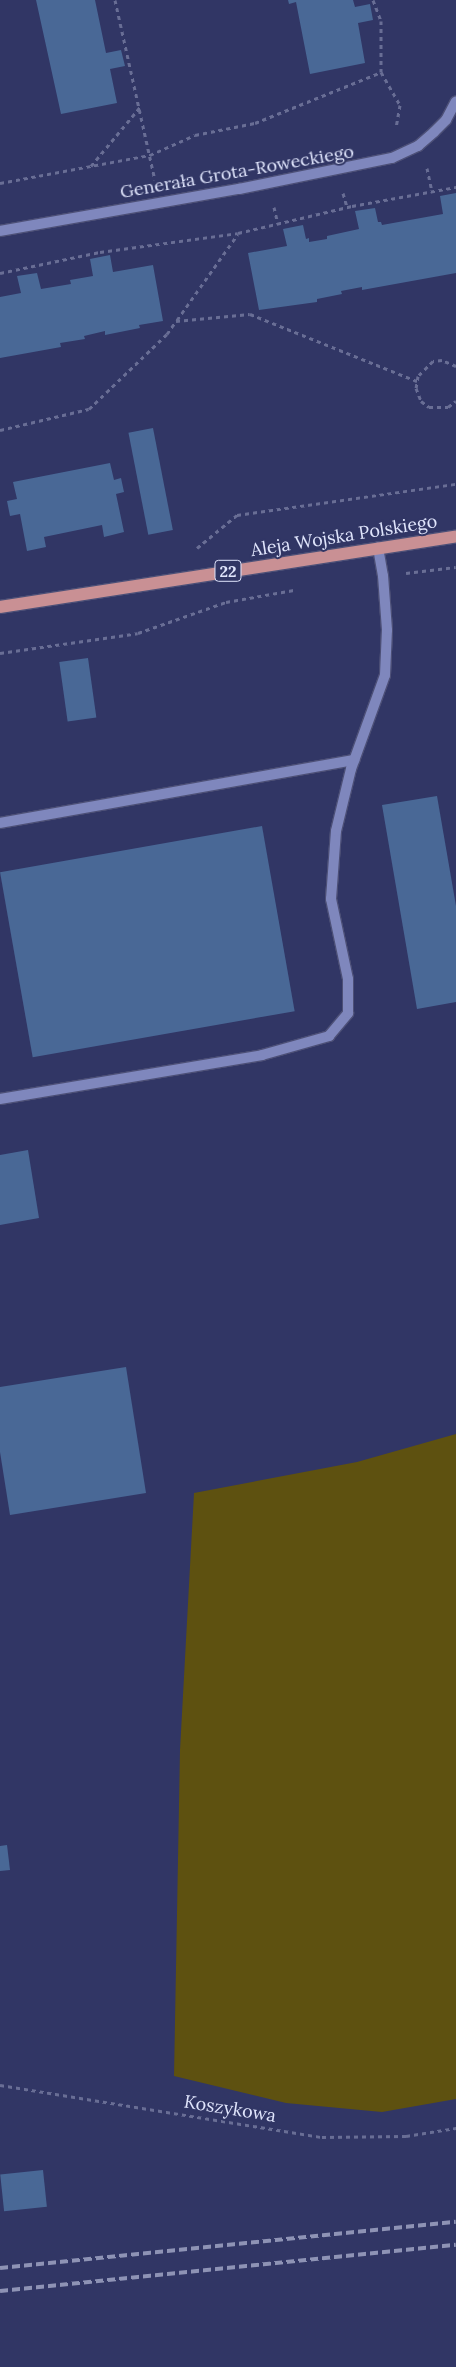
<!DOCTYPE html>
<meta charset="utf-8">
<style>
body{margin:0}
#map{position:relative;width:456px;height:2367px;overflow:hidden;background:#313665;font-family:Lora,serif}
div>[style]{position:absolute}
.green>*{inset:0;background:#5e5110}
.building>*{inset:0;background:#496896;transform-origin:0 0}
.path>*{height:3px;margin-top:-1.5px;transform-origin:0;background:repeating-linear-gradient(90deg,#696e95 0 4px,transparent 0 8px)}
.roads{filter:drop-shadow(1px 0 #4d5077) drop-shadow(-1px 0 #4d5077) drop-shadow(0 1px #4d5077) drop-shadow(0 -1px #4d5077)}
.service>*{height:10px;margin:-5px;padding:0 5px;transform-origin:5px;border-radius:5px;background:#7f87bd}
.minor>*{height:10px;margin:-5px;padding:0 5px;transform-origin:5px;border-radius:5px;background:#7f87bd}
.primary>*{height:12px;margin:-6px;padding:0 6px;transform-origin:6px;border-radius:6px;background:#c99094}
.rail>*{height:4px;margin-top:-2px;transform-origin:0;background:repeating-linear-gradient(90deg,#8e93b5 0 8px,transparent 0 12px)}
span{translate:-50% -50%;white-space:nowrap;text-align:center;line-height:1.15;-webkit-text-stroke:4px #313665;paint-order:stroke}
.shield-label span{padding:1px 4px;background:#313665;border:1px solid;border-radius:4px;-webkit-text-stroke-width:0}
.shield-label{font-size:16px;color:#e0e5fc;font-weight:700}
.street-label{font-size:18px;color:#e0e5fc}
</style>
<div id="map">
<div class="green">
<i style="clip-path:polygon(456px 1434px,456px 2099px,382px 2112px,286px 2103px,174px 2076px,180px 1750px,194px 1493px,357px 1462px)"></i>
</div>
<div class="building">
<i style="clip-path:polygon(36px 0,95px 0,106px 53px,121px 50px,125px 66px,110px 69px,117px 103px,61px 114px)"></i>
<i style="clip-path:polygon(288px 0,353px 0,355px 7px,370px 4px,373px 20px,358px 23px,365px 63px,310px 74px,296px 2px,289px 4px)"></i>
<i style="clip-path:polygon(456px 193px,456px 273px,362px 290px,362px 287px,341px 291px,342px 294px,317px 299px,317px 302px,259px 310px,248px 253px,287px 246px,283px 229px,303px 225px,306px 239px,309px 238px,309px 242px,327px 239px,327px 236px,359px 229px,355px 211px,375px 208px,378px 222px,381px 222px,382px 225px,443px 214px,440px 196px)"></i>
<i style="clip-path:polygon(110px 255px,113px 272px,153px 265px,163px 321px,139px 325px,140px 328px,105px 335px,105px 331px,84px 336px,85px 339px,60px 343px,61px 347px,0 358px,0 297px,21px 293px,17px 276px,37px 273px,41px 289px,71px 284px,70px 280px,93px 276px,90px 259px)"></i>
<i style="left:153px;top:428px;width:104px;height:25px;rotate:79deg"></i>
<i style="clip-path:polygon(110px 463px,114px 480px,121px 478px,124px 492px,116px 494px,124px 532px,104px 537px,102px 525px,44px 537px,46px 547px,27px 551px,20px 514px,10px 516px,7px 501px,17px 499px,13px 482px)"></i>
<i style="left:88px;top:658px;width:60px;height:29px;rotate:82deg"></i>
<i style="clip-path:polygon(437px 796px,456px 906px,456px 1002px,417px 1009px,382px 805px)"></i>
<i style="left:262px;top:826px;width:188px;height:266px;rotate:80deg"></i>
<i style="clip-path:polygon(28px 1150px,39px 1218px,0 1225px,0 1155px)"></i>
<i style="clip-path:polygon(126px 1367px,146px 1493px,10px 1515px,0 1452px,0 1387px)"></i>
<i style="clip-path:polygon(7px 1845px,10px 1870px,0 1871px,0 1846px)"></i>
<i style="left:43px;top:2170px;width:37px;height:43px;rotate:84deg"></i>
</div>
<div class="path">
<i style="left:115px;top:0;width:184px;rotate:77.5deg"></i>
<i style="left:373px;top:0;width:22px;rotate:69deg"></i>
<i style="left:381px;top:21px;width:51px;rotate:90deg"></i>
<i style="left:381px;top:72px;width:38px;rotate:60deg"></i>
<i style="left:400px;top:105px;width:22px;rotate:100deg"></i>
<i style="left:91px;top:166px;width:78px;rotate:-50.2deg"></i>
<i style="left:427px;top:168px;width:25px;rotate:78deg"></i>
<i style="left:0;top:183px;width:153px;rotate:-10.6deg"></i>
<i style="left:150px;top:155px;width:49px;rotate:-24deg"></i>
<i style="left:195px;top:135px;width:61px;rotate:-11.3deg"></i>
<i style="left:255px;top:123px;width:136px;rotate:-22deg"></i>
<i style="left:343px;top:193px;width:15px;rotate:74deg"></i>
<i style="left:274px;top:207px;width:17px;rotate:77deg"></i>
<i style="left:0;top:273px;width:102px;rotate:-11.9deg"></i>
<i style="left:100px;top:252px;width:139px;rotate:-7.8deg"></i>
<i style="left:238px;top:233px;width:117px;rotate:-13.3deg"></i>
<i style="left:352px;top:206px;width:106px;rotate:-10.4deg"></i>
<i style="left:177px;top:320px;width:105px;rotate:-54.7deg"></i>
<i style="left:456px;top:366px;width:15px;rotate:-157deg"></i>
<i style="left:442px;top:360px;width:9px;rotate:174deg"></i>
<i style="left:433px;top:361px;width:21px;rotate:135deg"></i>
<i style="left:418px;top:376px;width:12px;rotate:99deg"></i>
<i style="left:416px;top:388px;width:14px;rotate:69deg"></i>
<i style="left:421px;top:401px;width:10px;rotate:37deg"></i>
<i style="left:429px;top:407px;width:19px"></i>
<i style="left:448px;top:407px;width:10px;rotate:-37deg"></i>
<i style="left:0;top:430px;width:91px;rotate:-13.3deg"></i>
<i style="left:89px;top:409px;width:108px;rotate:-43.9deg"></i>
<i style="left:167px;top:334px;width:16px;rotate:-55deg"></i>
<i style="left:176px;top:321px;width:74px;rotate:-5.4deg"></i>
<i style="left:250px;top:314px;width:180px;rotate:21.9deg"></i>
<i style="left:197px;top:548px;width:52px;rotate:-39.5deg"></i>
<i style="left:237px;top:515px;width:221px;rotate:-8.1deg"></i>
<i style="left:406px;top:573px;width:50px;rotate:-6.8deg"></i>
<i style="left:0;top:653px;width:139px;rotate:-8.2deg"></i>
<i style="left:138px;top:633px;width:93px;rotate:-19.4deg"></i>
<i style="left:226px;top:602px;width:69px;rotate:-10deg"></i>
<i style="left:0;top:2085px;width:326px;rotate:9.2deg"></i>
<i style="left:322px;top:2137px;width:84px;rotate:-0.7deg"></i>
<i style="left:406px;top:2136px;width:51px;rotate:-9.1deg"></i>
</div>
<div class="roads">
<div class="service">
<i style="left:0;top:823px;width:360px;rotate:-10.1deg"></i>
<i style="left:0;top:1099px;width:266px;rotate:-9.5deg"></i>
<i style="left:262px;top:1055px;width:70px;rotate:-15.8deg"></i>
<i style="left:329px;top:1036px;width:30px;rotate:-50deg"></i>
<i style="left:348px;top:1013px;width:34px;rotate:-90deg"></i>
<i style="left:348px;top:979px;width:82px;rotate:-102deg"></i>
<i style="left:331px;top:899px;width:68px;rotate:-85.8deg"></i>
<i style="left:336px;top:831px;width:64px;rotate:-76.4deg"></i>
<i style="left:351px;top:769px;width:100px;rotate:-70.1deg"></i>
<i style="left:385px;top:675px;width:45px;rotate:-87.5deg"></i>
<i style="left:387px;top:630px;width:54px;rotate:-94.2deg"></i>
<i style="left:383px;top:576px;width:29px;rotate:-100deg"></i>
</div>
<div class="minor">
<i style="left:0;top:231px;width:243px;rotate:-10deg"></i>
<i style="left:239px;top:189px;width:156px;rotate:-11.5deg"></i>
<i style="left:392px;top:158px;width:29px;rotate:-25deg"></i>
<i style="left:418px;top:146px;width:21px;rotate:-41deg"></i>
<i style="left:434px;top:132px;width:17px;rotate:-45deg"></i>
<i style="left:446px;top:120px;width:21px;rotate:-62deg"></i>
</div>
<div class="primary">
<i style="left:0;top:607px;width:461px;rotate:-8.8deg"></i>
</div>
</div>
<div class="rail">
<i style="left:0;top:2268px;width:458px;rotate:-5.8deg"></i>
<i style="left:0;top:2291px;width:458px;rotate:-5.8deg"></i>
</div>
<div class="shield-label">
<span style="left:228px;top:571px">22</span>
</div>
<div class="street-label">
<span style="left:237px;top:172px;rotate:-10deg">Generała Grota-Roweckiego</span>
<span style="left:344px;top:536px;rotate:-9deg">Aleja Wojska Polskiego</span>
<span style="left:230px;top:2109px;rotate:9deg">Koszykowa</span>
</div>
</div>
